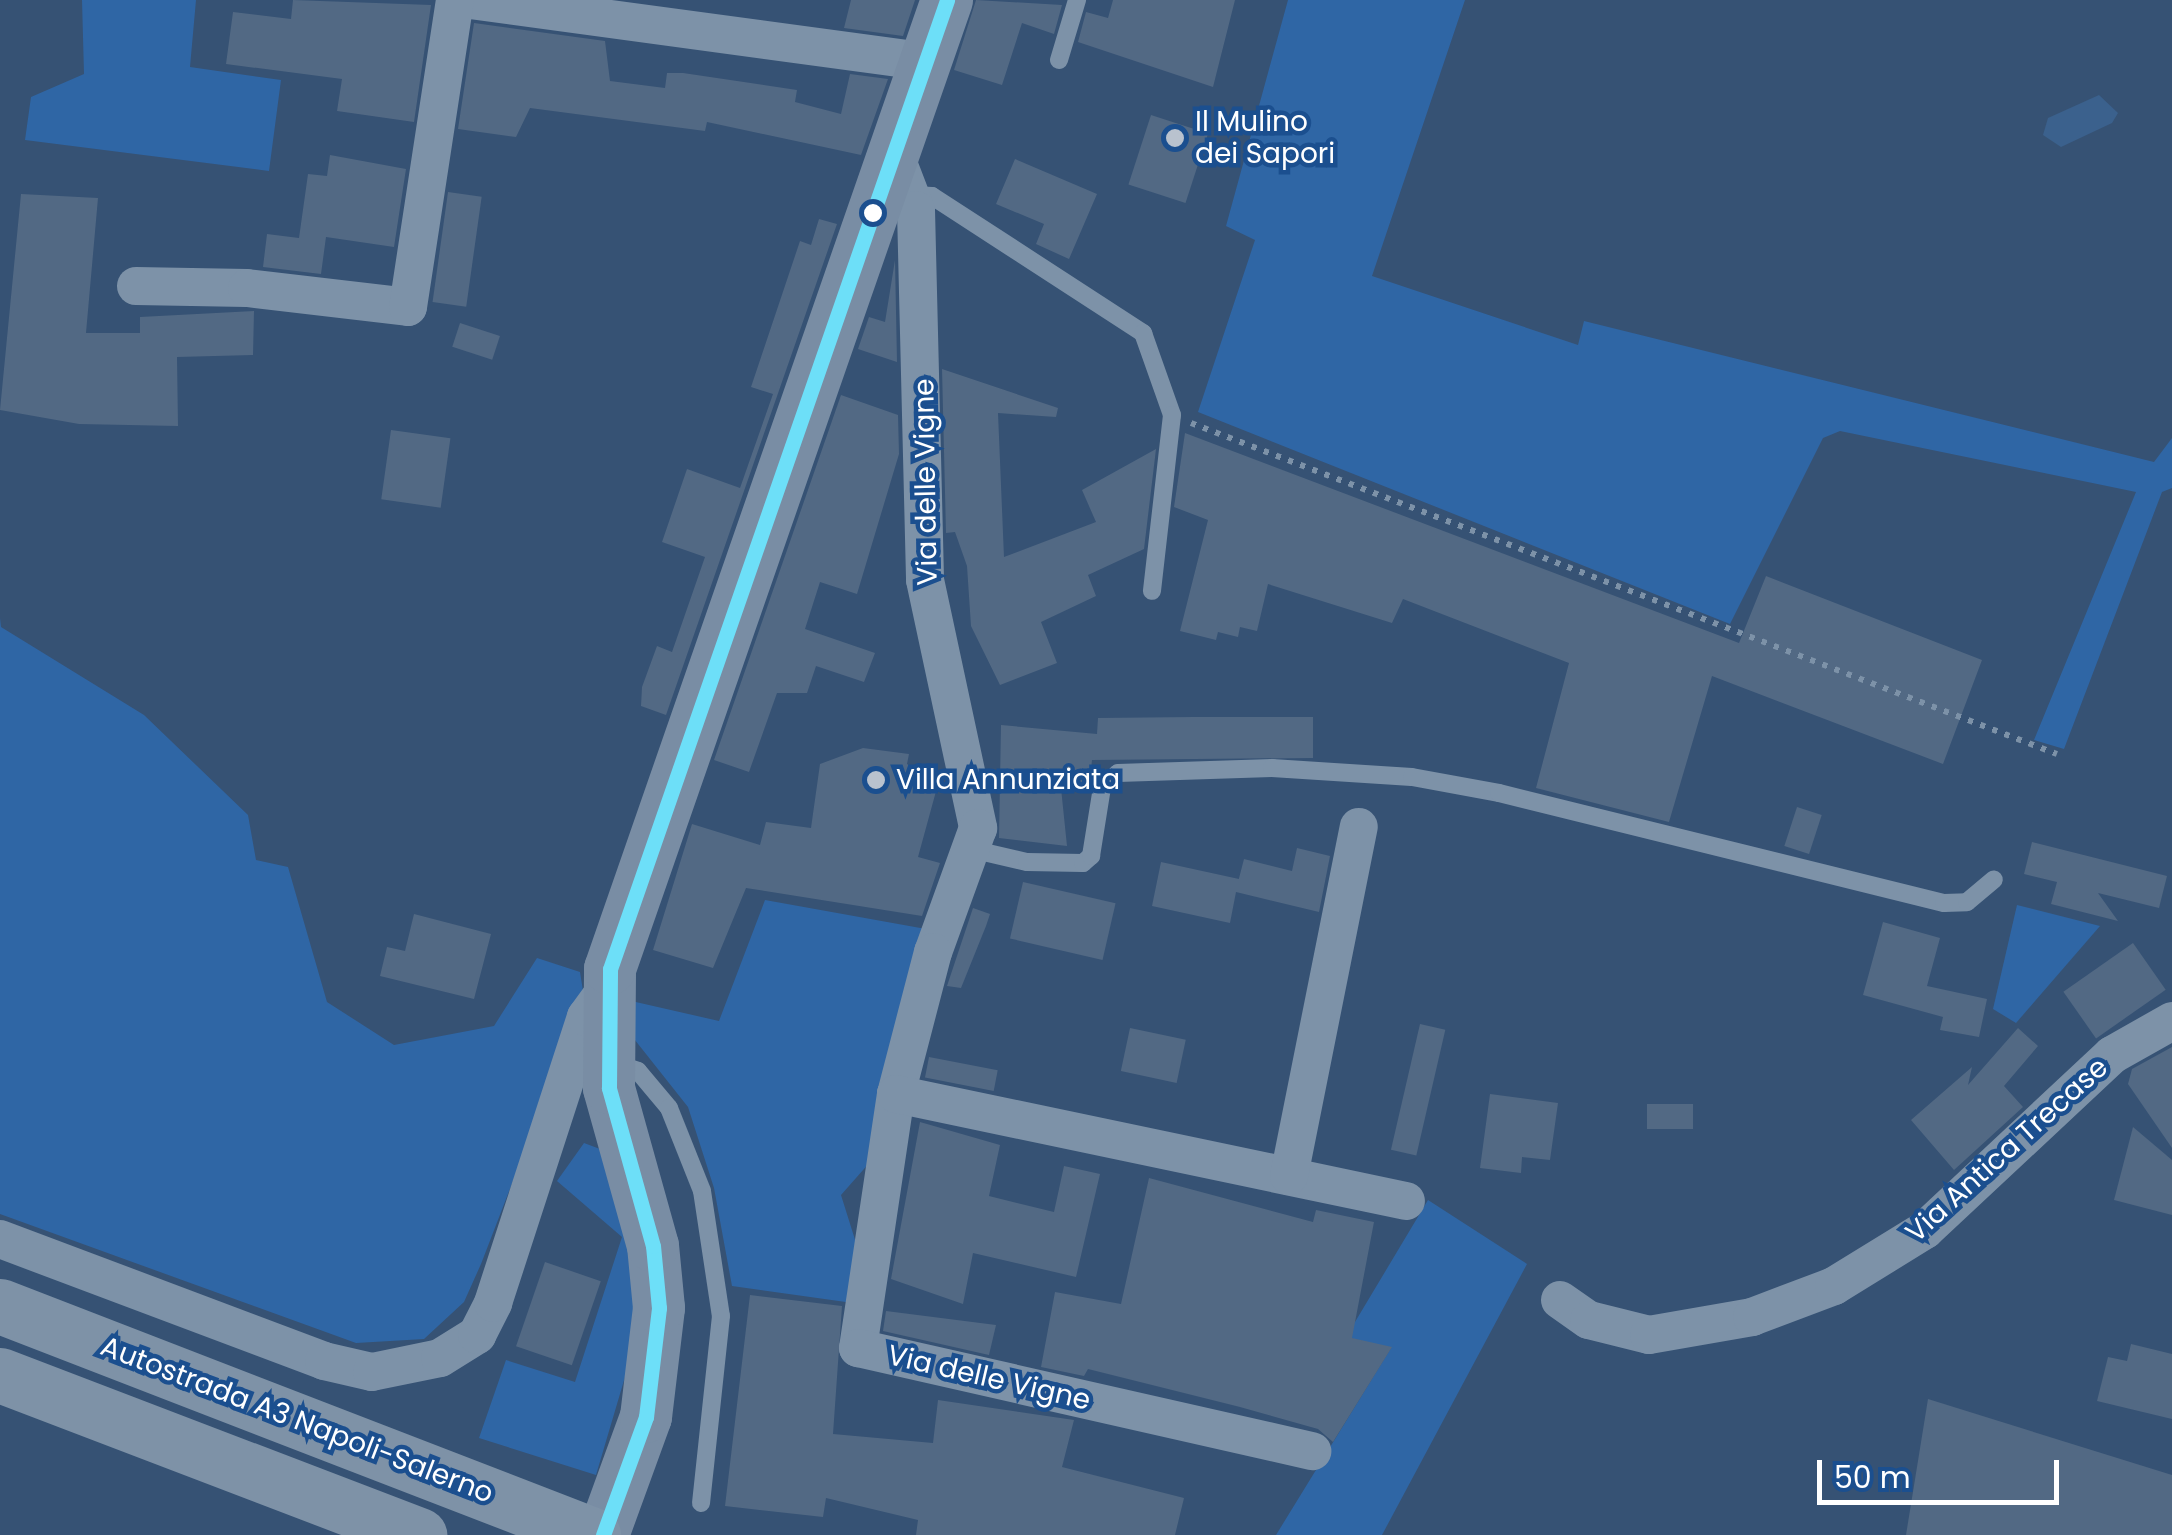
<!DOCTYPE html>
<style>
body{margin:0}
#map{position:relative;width:2172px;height:1535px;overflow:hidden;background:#365274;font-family:Poppins,sans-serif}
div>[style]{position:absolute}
.green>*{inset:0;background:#2f66a5}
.water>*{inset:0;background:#3b618d}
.building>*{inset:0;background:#526984;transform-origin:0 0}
.path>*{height:6px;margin-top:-3px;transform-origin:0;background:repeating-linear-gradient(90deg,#7d92a8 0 5px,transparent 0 13px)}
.lane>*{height:18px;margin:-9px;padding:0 9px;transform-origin:9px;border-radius:9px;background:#7d92a8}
.street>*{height:38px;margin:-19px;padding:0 19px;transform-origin:19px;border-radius:19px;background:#7d92a8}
.secondary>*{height:52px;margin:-26px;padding:0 26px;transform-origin:26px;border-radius:26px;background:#798da4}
.highway>*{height:55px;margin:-27.5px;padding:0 27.5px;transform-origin:27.5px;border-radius:27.5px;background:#7e92a7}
.bus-1>*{height:15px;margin:-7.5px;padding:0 7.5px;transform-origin:7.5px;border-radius:7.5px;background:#6ddff8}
.dots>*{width:28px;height:28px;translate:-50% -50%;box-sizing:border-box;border:5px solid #1b4f8f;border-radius:50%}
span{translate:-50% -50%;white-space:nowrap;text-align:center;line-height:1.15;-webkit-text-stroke:9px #1b4f8f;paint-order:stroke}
.poi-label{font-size:28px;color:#fff}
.left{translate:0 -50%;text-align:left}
.street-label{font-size:28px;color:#fff}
.scale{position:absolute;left:1817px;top:1460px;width:242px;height:45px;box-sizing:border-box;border:5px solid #fff;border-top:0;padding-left:12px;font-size:30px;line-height:35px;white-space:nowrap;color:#fff;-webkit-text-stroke:8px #1b4f8f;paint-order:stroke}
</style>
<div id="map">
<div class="green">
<i style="clip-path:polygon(82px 0,196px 0,190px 67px,281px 80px,269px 171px,25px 140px,31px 97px,84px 74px)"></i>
<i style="clip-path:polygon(1288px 0,1465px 0,1372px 276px,1578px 345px,1584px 321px,2154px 462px,2172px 438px,2172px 488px,2162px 492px,2064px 749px,2034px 740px,2136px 492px,1840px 431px,1823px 438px,1730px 624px,1198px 412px,1255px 240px,1226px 226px)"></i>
<i style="clip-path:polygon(0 618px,1px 627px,144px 715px,248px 815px,256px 860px,288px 867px,327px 1002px,394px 1045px,494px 1026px,537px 958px,580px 972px,584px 997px,481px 1264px,464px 1302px,424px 1339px,356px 1343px,0 1214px)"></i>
<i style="clip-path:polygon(765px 900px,926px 929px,871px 1161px,841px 1195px,857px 1246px,853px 1303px,732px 1286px,714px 1188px,688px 1107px,627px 1030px,627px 1000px,719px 1021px)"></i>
<i style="clip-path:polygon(2017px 905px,2100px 926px,2016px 1023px,1993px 1009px)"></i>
<i style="clip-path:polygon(584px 1143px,600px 1149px,634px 1264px,633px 1350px,596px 1475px,479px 1438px,506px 1360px,575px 1382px,622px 1237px,557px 1181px)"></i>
<i style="clip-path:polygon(1428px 1200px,1527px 1264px,1382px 1535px,1276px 1535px,1391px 1348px,1346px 1337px)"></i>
</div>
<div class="water">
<i style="clip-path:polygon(2099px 95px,2118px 113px,2112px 123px,2061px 147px,2043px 135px,2048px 118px)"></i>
</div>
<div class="building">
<i style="clip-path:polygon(293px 0,431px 5px,414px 122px,337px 111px,342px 79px,226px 64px,233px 12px,291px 19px)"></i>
<i style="clip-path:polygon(851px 0,915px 0,903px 36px,844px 28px)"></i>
<i style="clip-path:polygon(976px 0,1062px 5px,1054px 34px,1022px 23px,1002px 85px,954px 70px)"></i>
<i style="clip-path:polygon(1113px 0,1235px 0,1213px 87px,1078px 42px,1086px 12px,1108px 18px)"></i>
<i style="clip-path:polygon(474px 23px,605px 41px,610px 81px,665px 88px,667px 73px,683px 73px,797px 90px,795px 102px,841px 114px,850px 74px,888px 79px,861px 155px,707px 122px,705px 131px,530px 108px,516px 137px,458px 129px)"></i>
<i style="left:1151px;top:115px;width:60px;height:73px;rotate:18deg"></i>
<i style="clip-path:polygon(330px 155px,406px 169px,394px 247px,326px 237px,321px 274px,263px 267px,267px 234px,299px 238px,308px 174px,327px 176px)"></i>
<i style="clip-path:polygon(1015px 159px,1097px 194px,1069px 259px,1036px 244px,1044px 224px,996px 204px)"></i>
<i style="left:448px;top:192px;width:34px;height:111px;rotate:8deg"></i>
<i style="clip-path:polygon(21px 194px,98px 198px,86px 333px,140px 333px,140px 317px,254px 311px,253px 355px,177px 357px,178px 426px,79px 424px,0 410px)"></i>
<i style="clip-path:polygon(819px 219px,837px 224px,666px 715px,641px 706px,642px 687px,657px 646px,672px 652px,705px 557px,662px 542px,687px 469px,740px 488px,773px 394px,751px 387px,800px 241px,811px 245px)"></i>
<i style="clip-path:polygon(895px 260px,897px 362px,858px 349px,869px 317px,885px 322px)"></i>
<i style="left:460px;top:323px;width:42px;height:25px;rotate:18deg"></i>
<i style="clip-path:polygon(942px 369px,1058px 408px,1056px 417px,998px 413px,1004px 557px,1096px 522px,1082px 490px,1156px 449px,1144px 549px,1088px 575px,1096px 596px,1041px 622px,1057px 663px,1000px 685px,971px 626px,967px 566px,955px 532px,946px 533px)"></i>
<i style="clip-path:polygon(841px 395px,898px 415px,899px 454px,857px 594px,820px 582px,805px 629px,875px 653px,864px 682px,816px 666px,807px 693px,777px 693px,749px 772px,714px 760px)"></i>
<i style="left:391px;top:430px;width:60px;height:70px;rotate:8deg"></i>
<i style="clip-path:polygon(1185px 433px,1739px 643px,1766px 576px,1982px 660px,1943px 764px,1712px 676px,1669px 822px,1536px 788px,1569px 663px,1403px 599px,1392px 623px,1268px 584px,1257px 631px,1240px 627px,1238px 637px,1218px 632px,1216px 640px,1180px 631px,1208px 520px,1174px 507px)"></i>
<i style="clip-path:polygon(1194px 717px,1313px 717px,1313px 758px,1092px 760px,1089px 790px,1061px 788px,1067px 846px,999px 838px,1001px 725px,1097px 734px,1098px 718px)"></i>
<i style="clip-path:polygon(863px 748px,909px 754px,907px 764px,938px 784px,918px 857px,940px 863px,922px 916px,746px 888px,713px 968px,653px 950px,692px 824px,760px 845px,766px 822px,811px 828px,820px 764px)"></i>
<i style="left:1797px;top:807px;width:26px;height:41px;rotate:18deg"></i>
<i style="clip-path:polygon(2032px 842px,2167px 876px,2159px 908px,2098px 893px,2118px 921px,2051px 904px,2057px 882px,2024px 874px)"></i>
<i style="clip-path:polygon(1297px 848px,1330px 856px,1319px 912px,1236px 892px,1230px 923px,1152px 906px,1161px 862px,1239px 879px,1237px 886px,1244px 859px,1292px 871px)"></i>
<i style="left:1023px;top:882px;width:95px;height:58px;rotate:13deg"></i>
<i style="clip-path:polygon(973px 908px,990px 914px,986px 926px,961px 988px,947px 986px)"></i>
<i style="clip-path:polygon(414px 914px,491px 934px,474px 999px,380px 976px,387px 947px,405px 951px)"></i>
<i style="clip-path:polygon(1883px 922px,1940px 938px,1927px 986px,1987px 999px,1979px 1037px,1940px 1030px,1943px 1017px,1863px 995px)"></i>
<i style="left:2133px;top:943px;width:57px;height:85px;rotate:55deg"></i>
<i style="left:1420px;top:1024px;width:26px;height:129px;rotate:13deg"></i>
<i style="left:1130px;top:1028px;width:57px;height:44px;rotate:12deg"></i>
<i style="clip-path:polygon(2018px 1028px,2038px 1046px,2004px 1086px,2023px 1107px,1954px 1170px,1911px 1120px,1972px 1067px,1968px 1085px)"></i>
<i style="clip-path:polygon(2172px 1047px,2172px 1148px,2128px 1084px,2132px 1069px)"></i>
<i style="left:929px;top:1057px;width:70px;height:21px;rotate:11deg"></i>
<i style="clip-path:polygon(1490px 1094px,1558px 1103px,1550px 1160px,1522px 1157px,1521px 1173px,1480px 1168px)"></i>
<i style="left:1647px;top:1104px;width:46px;height:25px"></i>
<i style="clip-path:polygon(920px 1122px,1000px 1145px,989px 1196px,1054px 1212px,1064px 1166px,1100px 1174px,1076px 1277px,973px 1253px,963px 1304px,891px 1279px)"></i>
<i style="clip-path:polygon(2133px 1127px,2172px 1160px,2172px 1215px,2114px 1200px)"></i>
<i style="clip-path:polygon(1149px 1178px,1313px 1222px,1316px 1210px,1374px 1222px,1352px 1338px,1392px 1347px,1333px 1442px,1318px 1429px,1240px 1407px,1088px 1369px,1084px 1376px,1041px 1367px,1055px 1292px,1121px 1304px)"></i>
<i style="left:545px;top:1262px;width:59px;height:89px;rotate:19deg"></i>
<i style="clip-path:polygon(750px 1295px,842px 1306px,833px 1434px,933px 1443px,938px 1400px,1074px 1420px,1062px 1467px,1184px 1498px,1175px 1535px,916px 1535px,918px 1520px,826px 1498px,823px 1517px,725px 1506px)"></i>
<i style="clip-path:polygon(886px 1311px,996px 1325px,989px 1355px,883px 1331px)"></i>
<i style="clip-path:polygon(2131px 1344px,2172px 1354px,2172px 1419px,2097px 1401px,2108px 1357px,2127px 1361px)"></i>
<i style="clip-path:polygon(1928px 1399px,2172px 1475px,2172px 1535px,1906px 1535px)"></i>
</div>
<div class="path">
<i style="left:1191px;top:423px;width:927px;rotate:20.92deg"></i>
</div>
<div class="lane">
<i style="left:1059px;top:60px;width:63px;rotate:-73.3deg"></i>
<i style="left:913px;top:195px;width:19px;rotate:3deg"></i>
<i style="left:932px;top:196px;width:252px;rotate:33deg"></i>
<i style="left:1143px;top:333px;width:87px;rotate:70.5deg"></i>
<i style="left:1172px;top:415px;width:177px;rotate:96.5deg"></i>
<i style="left:975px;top:850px;width:53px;rotate:13deg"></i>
<i style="left:1027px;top:862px;width:56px;rotate:1deg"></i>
<i style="left:1083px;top:863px;width:11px;rotate:-41deg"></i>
<i style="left:1091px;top:856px;width:70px;rotate:-80.9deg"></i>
<i style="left:1102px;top:787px;width:21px;rotate:-41deg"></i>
<i style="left:1118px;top:773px;width:154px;rotate:-1.9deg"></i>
<i style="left:1272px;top:768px;width:140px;rotate:3.7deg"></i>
<i style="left:1412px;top:777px;width:88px;rotate:10.4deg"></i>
<i style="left:1499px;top:793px;width:458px;rotate:13.9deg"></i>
<i style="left:1944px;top:903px;width:23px;rotate:-2deg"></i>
<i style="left:1967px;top:902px;width:35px;rotate:-40deg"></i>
<i style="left:617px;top:1064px;width:22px;rotate:18deg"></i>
<i style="left:638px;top:1071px;width:48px;rotate:50deg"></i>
<i style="left:669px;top:1108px;width:89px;rotate:68.3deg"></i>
<i style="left:702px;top:1191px;width:126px;rotate:81.4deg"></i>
<i style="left:721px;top:1316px;width:188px;rotate:96.1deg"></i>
</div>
<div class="street">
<i style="left:470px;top:0;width:460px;rotate:7.7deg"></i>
<i style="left:895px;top:155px;width:59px;rotate:69.1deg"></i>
<i style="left:916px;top:210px;width:370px;rotate:88.6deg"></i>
<i style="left:925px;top:580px;width:254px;rotate:77.9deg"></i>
<i style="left:978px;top:828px;width:132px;rotate:109.9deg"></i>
<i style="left:933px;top:952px;width:147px;rotate:104.6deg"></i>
<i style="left:896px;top:1094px;width:257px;rotate:98.5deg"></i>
<i style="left:858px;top:1348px;width:466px;rotate:12.8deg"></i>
<i style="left:136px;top:286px;width:111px;rotate:1deg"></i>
<i style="left:247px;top:288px;width:162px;rotate:6.7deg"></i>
<i style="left:408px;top:307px;width:311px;rotate:-81.3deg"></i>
<i style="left:896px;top:1094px;width:521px;rotate:11.85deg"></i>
<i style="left:1289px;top:1176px;width:356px;rotate:-78.7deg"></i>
<i style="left:0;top:1239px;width:346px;rotate:20.6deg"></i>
<i style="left:324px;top:1361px;width:49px;rotate:12.9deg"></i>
<i style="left:372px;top:1372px;width:69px;rotate:-11.6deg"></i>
<i style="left:440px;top:1358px;width:44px;rotate:-31.9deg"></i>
<i style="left:477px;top:1335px;width:36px;rotate:-63deg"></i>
<i style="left:493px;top:1303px;width:301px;rotate:-72deg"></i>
<i style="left:586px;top:1017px;width:34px;rotate:-54deg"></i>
<i style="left:1560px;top:1300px;width:35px;rotate:35deg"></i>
<i style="left:1589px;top:1320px;width:62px;rotate:14deg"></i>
<i style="left:1649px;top:1335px;width:105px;rotate:-9.9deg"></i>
<i style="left:1752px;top:1317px;width:88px;rotate:-20.7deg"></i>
<i style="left:1834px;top:1286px;width:107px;rotate:-31.6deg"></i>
<i style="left:1925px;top:1230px;width:256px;rotate:-43.1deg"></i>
<i style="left:2112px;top:1055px;width:69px;rotate:-29.5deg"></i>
</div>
<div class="secondary">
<i style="left:603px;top:1535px;width:126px;rotate:-70deg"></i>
<i style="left:646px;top:1417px;width:110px;rotate:-83.2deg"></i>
<i style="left:659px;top:1308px;width:62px;rotate:-95.5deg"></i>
<i style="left:653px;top:1246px;width:164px;rotate:-105.6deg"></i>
<i style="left:609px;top:1088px;width:119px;rotate:-89.5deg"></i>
<i style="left:610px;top:969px;width:1026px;rotate:-70.82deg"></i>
</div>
<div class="highway">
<i style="left:0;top:1306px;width:636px;rotate:21.12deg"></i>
<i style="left:0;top:1375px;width:449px;rotate:20.9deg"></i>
</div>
<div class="bus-1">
<i style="left:603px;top:1535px;width:126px;rotate:-70deg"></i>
<i style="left:646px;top:1417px;width:110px;rotate:-83.2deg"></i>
<i style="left:659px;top:1308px;width:62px;rotate:-95.5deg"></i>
<i style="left:653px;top:1246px;width:164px;rotate:-105.6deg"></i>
<i style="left:609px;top:1088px;width:119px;rotate:-89.5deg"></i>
<i style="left:610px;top:969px;width:1026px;rotate:-70.82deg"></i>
</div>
<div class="dots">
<i style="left:1175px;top:138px;background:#b9c2ce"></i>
<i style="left:873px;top:213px;background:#fff"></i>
<i style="left:876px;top:780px;background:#b9c2ce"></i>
</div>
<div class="poi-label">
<span class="left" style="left:1195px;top:138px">Il Mulino<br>dei Sapori</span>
<span class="left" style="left:896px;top:780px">Villa Annunziata</span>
</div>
<div class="street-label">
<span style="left:926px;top:482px;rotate:-91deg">Via delle Vigne</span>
<span style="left:2007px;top:1150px;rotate:-42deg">Via Antica Trecase</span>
<span style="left:989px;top:1378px;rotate:13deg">Via delle Vigne</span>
<span style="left:297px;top:1420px;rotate:21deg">Autostrada A3 Napoli-Salerno</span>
</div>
<div class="scale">50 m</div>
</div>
